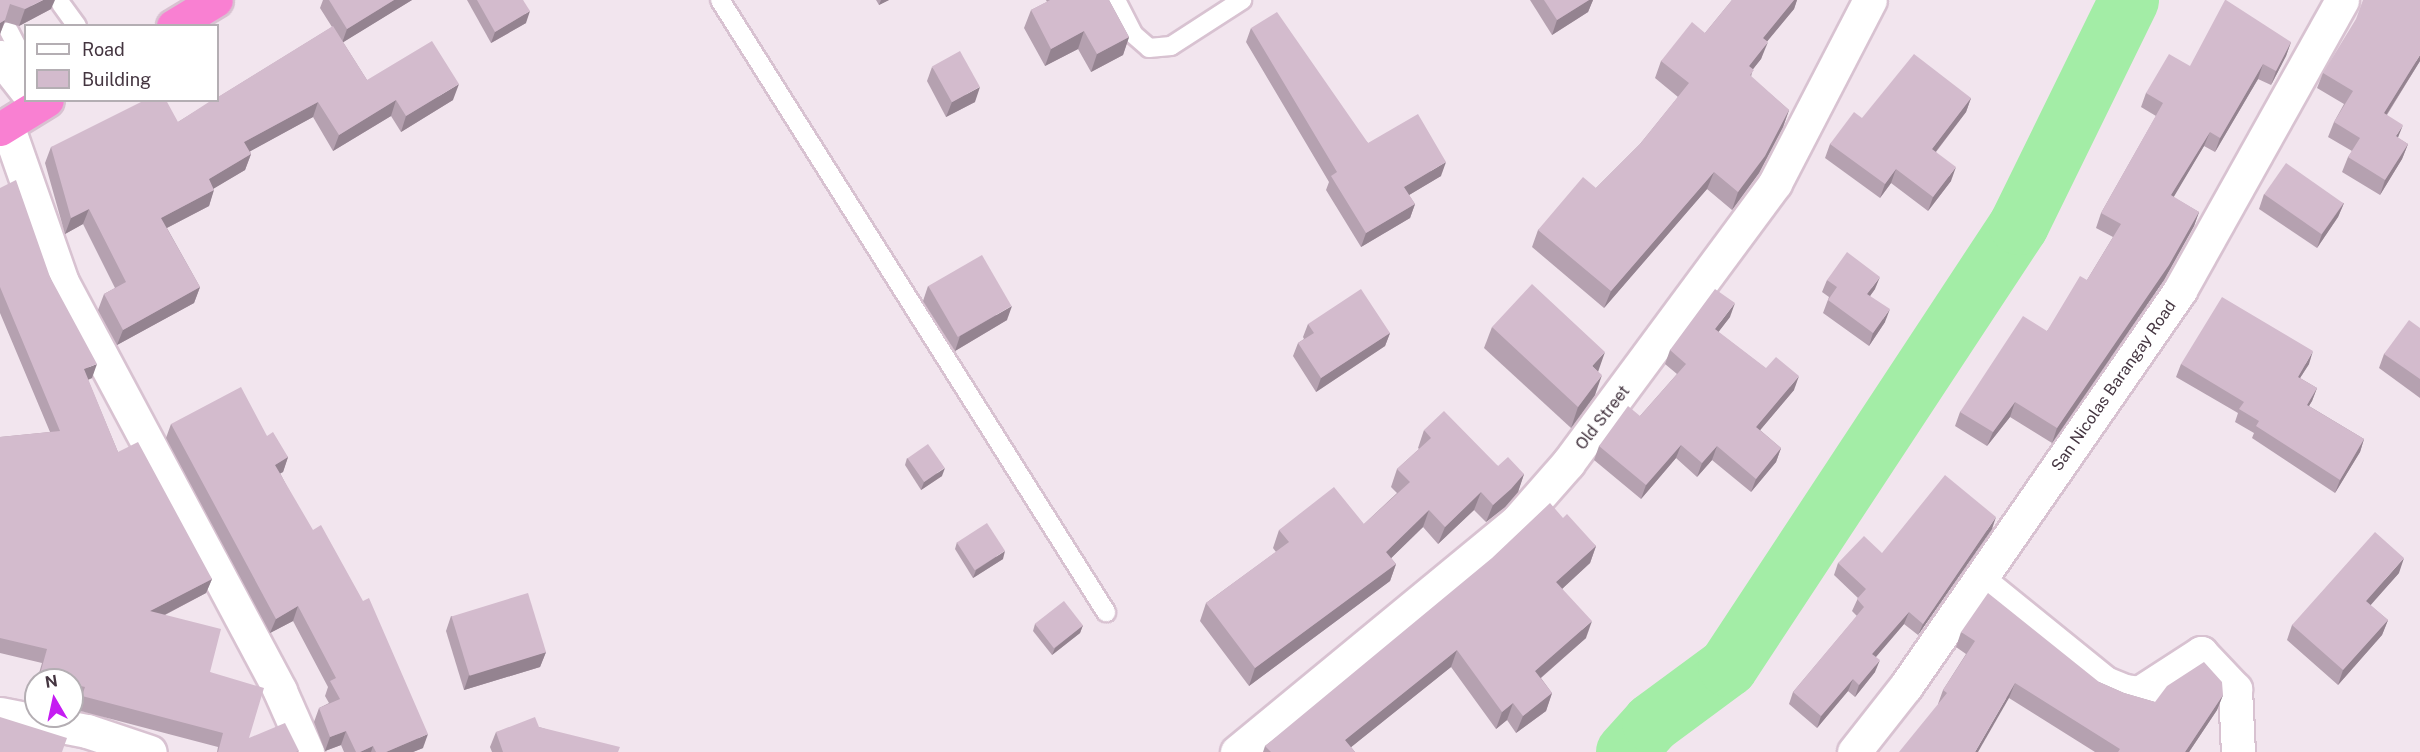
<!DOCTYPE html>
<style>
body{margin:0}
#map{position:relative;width:2420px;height:752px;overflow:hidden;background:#f2e5ee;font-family:"Public Sans",sans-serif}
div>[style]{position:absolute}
.river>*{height:60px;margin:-30px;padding:0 30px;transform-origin:30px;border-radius:30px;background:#a3eda6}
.roads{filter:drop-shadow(2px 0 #d8c2d1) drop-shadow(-2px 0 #d8c2d1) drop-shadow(0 2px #d8c2d1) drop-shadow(0 -2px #d8c2d1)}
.service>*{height:18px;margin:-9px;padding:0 9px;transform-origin:9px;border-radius:9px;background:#fff}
.minor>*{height:33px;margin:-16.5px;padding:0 16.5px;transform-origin:16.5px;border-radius:16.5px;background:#fff}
.tertiary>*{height:33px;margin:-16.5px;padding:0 16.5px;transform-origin:16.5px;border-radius:16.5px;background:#fff}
.trunk>*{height:33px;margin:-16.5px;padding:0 16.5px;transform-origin:16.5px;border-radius:16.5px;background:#f980d2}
.wall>*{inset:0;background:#b5a1b0}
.shaded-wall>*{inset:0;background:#948390}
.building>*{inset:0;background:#d3bbcd;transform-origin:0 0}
span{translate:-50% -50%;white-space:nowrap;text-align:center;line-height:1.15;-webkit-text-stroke:4.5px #fff;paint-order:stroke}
.street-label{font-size:16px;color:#443540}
.legend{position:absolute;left:24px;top:24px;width:195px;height:78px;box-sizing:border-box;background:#fff;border:2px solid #b4aeb3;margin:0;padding:8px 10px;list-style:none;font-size:18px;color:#443540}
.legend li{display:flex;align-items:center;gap:12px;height:30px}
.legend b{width:30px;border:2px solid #b4aeb3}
.north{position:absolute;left:24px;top:668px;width:60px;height:60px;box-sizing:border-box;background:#fff;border:2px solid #b4aeb3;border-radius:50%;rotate:351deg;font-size:16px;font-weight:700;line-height:24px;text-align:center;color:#443540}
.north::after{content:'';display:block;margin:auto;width:21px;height:27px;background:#c51cf2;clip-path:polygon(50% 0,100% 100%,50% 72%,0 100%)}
</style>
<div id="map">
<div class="river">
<i style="left:1626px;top:752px;width:39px;rotate:-48deg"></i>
<i style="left:1652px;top:723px;width:94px;rotate:-36.4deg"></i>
<i style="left:1728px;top:667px;width:529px;rotate:-56.64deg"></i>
<i style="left:2019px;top:225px;width:250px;rotate:-63.9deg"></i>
</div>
<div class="roads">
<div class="service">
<i style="left:720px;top:0;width:724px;rotate:57.76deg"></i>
<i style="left:1116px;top:0;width:38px;rotate:63deg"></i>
<i style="left:1133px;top:34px;width:21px;rotate:41deg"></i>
<i style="left:1149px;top:48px;width:22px;rotate:-5deg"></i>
<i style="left:1171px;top:46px;width:85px;rotate:-32.9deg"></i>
<i style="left:61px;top:4px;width:27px;rotate:54deg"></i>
<i style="left:9px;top:31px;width:38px;rotate:63deg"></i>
</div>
<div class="minor">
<i style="left:0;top:57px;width:42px;rotate:51.8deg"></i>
<i style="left:7px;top:125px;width:166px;rotate:70.7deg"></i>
<i style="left:62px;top:282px;width:463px;rotate:61.9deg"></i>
<i style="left:280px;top:691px;width:67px;rotate:66.1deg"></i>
<i style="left:1979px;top:581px;width:162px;rotate:39deg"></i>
<i style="left:2105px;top:683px;width:22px;rotate:22deg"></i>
<i style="left:2125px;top:691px;width:14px;rotate:8deg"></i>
<i style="left:2139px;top:693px;width:74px;rotate:-32.8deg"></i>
<i style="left:2201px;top:653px;width:50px;rotate:46.6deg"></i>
<i style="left:2235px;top:689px;width:63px;rotate:87.3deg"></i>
<i style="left:0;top:714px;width:89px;rotate:11.1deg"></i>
<i style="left:87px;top:731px;width:66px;rotate:18.4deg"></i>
<i style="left:1237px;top:752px;width:364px;rotate:-39.5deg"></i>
<i style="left:1518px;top:520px;width:76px;rotate:-48.7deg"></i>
<i style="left:1568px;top:463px;width:348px;rotate:-53.5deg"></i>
<i style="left:1775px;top:183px;width:206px;rotate:-62.6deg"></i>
</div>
<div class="tertiary">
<i style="left:1854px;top:752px;width:84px;rotate:-51.8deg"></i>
<i style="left:1906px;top:686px;width:482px;rotate:-55.3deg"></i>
<i style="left:2180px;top:290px;width:332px;rotate:-60.8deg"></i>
</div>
<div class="trunk">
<i style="left:173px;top:26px;width:50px;rotate:-31.2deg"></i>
<i style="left:0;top:129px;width:55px;rotate:-31.7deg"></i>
</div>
</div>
<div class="wall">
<i style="clip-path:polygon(0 0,51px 9px,19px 26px,5px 22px,0 34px)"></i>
<i style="clip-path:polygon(323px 0,412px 0,343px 42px,367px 80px,453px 100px,401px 132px,391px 116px,333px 151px,313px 117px,250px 151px,251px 154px,245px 170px,214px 188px,209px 206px,167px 228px,200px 287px,194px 303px,117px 345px,98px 310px,104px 294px,115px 288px,83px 224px,65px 234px,45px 163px,51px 147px,178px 122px,332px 27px,320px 8px)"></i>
<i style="clip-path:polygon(467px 0,523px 0,526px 23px,491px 43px)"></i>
<i style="clip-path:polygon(876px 0,889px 0,879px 5px)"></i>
<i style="clip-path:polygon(1046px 0,1109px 0,1129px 37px,1123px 55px,1091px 72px,1078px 49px,1045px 66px,1024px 28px,1031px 10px,1047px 2px)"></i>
<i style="clip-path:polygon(1530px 0,1593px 0,1588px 12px,1552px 35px)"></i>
<i style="clip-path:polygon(1732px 0,1797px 0,1794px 9px,1767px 41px,1761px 59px,1753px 69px,1751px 77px,1789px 110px,1783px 127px,1759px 173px,1732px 210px,1707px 189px,1604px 308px,1532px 247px,1538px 230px,1596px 188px,1640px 144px,1678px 97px,1655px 78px,1661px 61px,1705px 33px)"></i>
<i style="clip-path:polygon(1251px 28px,1368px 143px,1441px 176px,1409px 195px,1415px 204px,1410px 218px,1361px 247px,1326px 190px,1329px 182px,1246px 42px)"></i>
<i style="clip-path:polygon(2291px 42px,2286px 56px,2271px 85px,2258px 79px,2215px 152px,2204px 146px,2173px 197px,2199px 212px,2194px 226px,2164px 280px,2052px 443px,2010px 417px,1987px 446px,1955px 426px,1960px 412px,2047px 331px,2087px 280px,2113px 237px,2096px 228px,2101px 213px,2156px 116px,2141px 107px,2146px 93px,2190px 66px)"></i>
<i style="clip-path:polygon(2420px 61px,2387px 115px,2398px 138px,2408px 144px,2402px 159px,2380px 195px,2342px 172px,2348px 157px,2352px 151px,2328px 137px,2334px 122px,2344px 104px,2317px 88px,2323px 73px)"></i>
<i style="clip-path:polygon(932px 67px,975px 102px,946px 117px,927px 81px)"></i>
<i style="clip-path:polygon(1971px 98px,1966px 112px,1936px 152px,1951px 181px,1928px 211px,1891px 183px,1880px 198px,1825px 158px,1830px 144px,1862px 118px)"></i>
<i style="clip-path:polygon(0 188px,50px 277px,92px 378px,88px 380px,118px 452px,212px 579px,206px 593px,165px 615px,210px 672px,249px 738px,299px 751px,298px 752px,217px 752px,218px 747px,77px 710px,80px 701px,72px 699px,72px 680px,37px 680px,42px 663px,0 653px,0 437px,50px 432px,0 313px)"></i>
<i style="clip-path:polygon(2264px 194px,2344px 203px,2338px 217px,2317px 248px,2259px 209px)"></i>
<i style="clip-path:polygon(1827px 280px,1875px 289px,1870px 296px,1885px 322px,1869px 346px,1823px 313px,1829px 297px,1822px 292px)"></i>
<i style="clip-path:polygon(928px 286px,1007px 320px,955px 351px,923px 301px)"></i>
<i style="clip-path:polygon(1730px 317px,1718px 332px,1794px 390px,1760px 430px,1781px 448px,1776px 462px,1751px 492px,1712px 460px,1697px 477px,1676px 458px,1641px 499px,1594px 460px,1599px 446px,1640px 416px,1677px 374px,1665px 364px,1670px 350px)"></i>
<i style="clip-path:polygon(1308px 324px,1390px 333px,1385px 346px,1316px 392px,1293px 356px,1298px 343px,1304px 339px,1303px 337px)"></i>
<i style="clip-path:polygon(1492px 327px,1598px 371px,1595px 395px,1571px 428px,1484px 348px)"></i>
<i style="clip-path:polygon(2420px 328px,2420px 398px,2379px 368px,2384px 354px)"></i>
<i style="clip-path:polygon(2181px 364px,2309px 364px,2300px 378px,2317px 388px,2312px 401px,2309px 406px,2364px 439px,2360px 452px,2335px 493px,2252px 438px,2254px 433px,2235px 422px,2238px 413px,2176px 377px)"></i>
<i style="clip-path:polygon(171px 424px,267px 436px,288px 457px,283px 472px,280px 473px,423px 748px,413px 752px,344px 752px,341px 745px,325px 751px,314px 722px,319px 708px,329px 703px,325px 696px,328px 687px,293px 621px,270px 633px,166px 438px)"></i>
<i style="clip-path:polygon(1424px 430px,1498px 466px,1524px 474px,1518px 492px,1505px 507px,1486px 522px,1474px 510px,1438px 544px,1423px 527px,1391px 558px,1396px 564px,1390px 581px,1249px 686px,1200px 621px,1206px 603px,1276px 552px,1273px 548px,1279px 530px,1364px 524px,1397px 493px,1391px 487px,1397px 469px,1419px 449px,1418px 448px)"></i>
<i style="clip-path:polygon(907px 458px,942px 476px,921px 490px,905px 465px)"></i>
<i style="clip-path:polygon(1563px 518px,1596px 546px,1590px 563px,1562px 589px,1586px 638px,1541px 678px,1552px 693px,1546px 711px,1516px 733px,1507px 720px,1496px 729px,1451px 667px,1351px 747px,1355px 752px,1263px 752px,1265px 746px)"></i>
<i style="clip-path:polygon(1992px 529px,1918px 635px,1904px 624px,1876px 657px,1875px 672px,1855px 697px,1848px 691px,1817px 728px,1789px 704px,1793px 692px,1857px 616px,1852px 611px,1858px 598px,1834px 575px,1838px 563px)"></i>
<i style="clip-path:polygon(957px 542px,1003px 559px,973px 578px,955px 549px)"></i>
<i style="clip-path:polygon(2399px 573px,2370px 605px,2388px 620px,2382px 635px,2338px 685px,2287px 640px,2292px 625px)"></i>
<i style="clip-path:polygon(451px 616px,546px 652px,540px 667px,464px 690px,446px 631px)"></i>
<i style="clip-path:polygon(1035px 624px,1083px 625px,1080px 633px,1052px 655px,1033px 631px)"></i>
<i style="clip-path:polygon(1961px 632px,2099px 682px,2124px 693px,2155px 702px,2223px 695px,2217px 710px,2189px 752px,2095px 752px,2009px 698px,1938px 704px,1943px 690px,1966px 654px,1956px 647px)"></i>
<i style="clip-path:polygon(539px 727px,618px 752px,492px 752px,490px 747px,496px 732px)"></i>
</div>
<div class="shaded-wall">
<i style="clip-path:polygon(43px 0,55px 0,51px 9px,19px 26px,25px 9px)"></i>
<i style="clip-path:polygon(394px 0,412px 0,342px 43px,347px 29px)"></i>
<i style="clip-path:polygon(881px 0,889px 0,879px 5px)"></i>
<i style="clip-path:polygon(1589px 0,1593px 0,1588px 12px,1552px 35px,1557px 20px)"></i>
<i style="clip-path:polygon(1794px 0,1797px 0,1794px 9px,1756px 55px,1763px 38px)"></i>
<i style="clip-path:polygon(530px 11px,526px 23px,491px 43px,495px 32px)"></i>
<i style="clip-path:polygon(5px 20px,0 34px,0 23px)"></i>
<i style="clip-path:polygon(1084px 31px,1078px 49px,1045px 66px,1051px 49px)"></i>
<i style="clip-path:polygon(1129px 37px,1123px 55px,1091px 72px,1097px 54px)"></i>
<i style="clip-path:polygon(1768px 42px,1761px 59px,1742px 83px,1749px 66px)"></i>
<i style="clip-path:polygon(2291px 42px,2286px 56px,2271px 85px,2276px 71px)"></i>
<i style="clip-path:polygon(2420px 55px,2420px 61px,2378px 128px,2384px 113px)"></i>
<i style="clip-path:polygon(2263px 64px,2258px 79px,2215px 152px,2220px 138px)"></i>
<i style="clip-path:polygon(459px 84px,453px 100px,401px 132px,406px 116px)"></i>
<i style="clip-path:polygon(980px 87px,975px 102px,946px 117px,952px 102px)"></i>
<i style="clip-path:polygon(1971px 98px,1966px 112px,1927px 163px,1932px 149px)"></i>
<i style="clip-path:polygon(396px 100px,391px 116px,333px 151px,339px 135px)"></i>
<i style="clip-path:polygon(318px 102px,313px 117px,238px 158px,244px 142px)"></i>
<i style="clip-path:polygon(1789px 110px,1783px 127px,1759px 173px,1732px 210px,1738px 192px)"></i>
<i style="clip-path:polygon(2403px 125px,2397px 140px,2396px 136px)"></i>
<i style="clip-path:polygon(2210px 132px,2204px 146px,2166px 210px,2171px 195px)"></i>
<i style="clip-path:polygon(2408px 144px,2402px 159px,2380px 195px,2385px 180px)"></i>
<i style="clip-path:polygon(251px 154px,245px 170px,203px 195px,209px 179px)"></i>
<i style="clip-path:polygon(1446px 162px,1441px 176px,1399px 201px,1404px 187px)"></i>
<i style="clip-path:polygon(1956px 167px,1951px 181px,1928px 211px,1933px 197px)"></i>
<i style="clip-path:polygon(1896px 169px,1891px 183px,1880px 198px,1885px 184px)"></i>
<i style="clip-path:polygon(1714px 172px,1707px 189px,1604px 308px,1611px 291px)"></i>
<i style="clip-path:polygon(214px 190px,209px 206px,155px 234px,161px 218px)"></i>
<i style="clip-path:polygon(2344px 203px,2338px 217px,2317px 248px,2322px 234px)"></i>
<i style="clip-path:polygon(1415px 204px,1410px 218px,1361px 247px,1366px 233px)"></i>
<i style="clip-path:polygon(89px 209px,83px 224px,65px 234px,71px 218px)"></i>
<i style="clip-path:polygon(2199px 212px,2194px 226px,2164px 280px,2052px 443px,2057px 428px)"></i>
<i style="clip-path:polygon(1880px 277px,1875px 289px,1862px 307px,1867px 294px)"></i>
<i style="clip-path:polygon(200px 287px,194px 303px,117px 345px,123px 330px)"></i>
<i style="clip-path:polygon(1735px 303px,1730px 317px,1710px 343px,1715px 329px)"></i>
<i style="clip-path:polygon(1012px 306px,1007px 320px,955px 351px,960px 336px)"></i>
<i style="clip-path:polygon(1890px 309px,1885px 322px,1869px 346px,1873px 333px)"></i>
<i style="clip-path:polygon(1390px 333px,1385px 346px,1316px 392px,1321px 378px)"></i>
<i style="clip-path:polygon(2313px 351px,2309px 364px,2293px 389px,2298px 377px)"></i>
<i style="clip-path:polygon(1605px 352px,1598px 372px,1592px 366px)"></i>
<i style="clip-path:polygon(97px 364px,92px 378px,79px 383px,84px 369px)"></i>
<i style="clip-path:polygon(1602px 375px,1595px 395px,1571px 428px,1578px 407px)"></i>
<i style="clip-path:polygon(1799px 376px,1794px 390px,1751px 441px,1756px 427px)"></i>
<i style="clip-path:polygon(2317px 388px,2312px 401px,2302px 417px,2307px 405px)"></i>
<i style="clip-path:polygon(2015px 402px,2010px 417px,1987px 446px,1993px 432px)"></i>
<i style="clip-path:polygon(2364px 439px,2360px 452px,2335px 493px,2340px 480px)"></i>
<i style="clip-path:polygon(1681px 445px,1676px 458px,1641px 499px,1646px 485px)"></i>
<i style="clip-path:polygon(1717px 446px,1712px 460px,1697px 477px,1702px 463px)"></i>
<i style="clip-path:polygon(1781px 448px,1776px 462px,1751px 492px,1756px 479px)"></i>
<i style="clip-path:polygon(288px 457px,283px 472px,270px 479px,275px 465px)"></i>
<i style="clip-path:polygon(945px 468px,942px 476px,921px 490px,924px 482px)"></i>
<i style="clip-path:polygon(1524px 474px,1518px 492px,1505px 507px,1486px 522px,1493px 505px)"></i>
<i style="clip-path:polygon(1481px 492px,1474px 510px,1438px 544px,1445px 527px)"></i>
<i style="clip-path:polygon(1429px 510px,1423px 527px,1380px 569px,1386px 552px)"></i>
<i style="clip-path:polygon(1996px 517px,1992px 529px,1918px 635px,1923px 624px)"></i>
<i style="clip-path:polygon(1596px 546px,1590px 563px,1550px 600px,1556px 582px)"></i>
<i style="clip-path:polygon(1005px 551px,1003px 559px,973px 578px,976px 570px)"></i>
<i style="clip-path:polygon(2404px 558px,2399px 573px,2361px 616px,2366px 601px)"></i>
<i style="clip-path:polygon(1396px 564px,1390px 581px,1249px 686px,1255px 668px)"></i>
<i style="clip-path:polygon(212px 579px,206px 593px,145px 625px,150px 611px)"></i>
<i style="clip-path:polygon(298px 606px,293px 621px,270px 633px,276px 619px)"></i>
<i style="clip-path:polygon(1909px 612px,1904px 624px,1868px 666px,1872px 654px)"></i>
<i style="clip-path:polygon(2388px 620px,2382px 635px,2338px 685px,2343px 670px)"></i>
<i style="clip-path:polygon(1592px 621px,1586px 638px,1529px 688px,1535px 671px)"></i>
<i style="clip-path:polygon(1083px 625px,1080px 633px,1052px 655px,1055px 648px)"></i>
<i style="clip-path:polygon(1457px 650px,1451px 667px,1345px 752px,1345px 740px)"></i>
<i style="clip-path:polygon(546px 652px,540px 667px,464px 690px,469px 675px)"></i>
<i style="clip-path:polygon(1880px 660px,1875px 672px,1855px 697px,1859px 685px)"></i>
<i style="clip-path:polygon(1853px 679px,1848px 691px,1817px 728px,1821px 716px)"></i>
<i style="clip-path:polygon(2015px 683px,2009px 698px,1978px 752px,1975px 752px)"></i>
<i style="clip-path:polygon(1552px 693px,1546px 711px,1516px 733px,1523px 716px)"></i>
<i style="clip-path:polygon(2223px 695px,2217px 710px,2189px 752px,2185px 752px)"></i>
<i style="clip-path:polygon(1513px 703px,1507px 720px,1496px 729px,1502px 712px)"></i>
<i style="clip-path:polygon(346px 731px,341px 745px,325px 751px,330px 737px)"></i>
<i style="clip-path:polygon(428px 734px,423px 748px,413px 752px,386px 752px)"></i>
<i style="clip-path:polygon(373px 746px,371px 752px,360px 752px)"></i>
</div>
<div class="building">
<i style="clip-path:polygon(0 0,43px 0,25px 9px,10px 4px,5px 20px,0 23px)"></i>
<i style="clip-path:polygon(329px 0,394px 0,347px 29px)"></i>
<i style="clip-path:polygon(477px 0,523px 0,530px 11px,495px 32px)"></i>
<i style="clip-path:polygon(1050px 0,1109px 0,1129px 37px,1097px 54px,1084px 31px,1051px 49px,1031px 10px)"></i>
<i style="clip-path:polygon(1544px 0,1589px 0,1557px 20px)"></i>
<i style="clip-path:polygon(1732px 0,1794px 0,1763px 38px,1768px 42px,1749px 66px,1754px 70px,1750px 75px,1789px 110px,1765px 156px,1738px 192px,1714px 172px,1611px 291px,1538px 230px,1583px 177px,1596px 188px,1640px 144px,1689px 83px,1661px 61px,1692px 22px,1705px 33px)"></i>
<i style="clip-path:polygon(2225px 0,2226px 0,2291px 42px,2276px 71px,2263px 64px,2220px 138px,2210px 132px,2171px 195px,2199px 212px,2169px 265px,2057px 428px,2015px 402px,1993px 432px,1960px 412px,2023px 316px,2047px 331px,2080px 276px,2087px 280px,2121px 224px,2101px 213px,2163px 103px,2146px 93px,2169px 54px,2190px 66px)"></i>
<i style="clip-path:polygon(2363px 0,2420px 0,2420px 55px,2384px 113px,2403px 125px,2396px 136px,2408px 144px,2385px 180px,2348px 157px,2360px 138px,2334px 122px,2353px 91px,2323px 73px,2356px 19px)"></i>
<i style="clip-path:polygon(1277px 12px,1368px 143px,1418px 114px,1446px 162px,1404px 187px,1415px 204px,1366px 233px,1331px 176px,1337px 172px,1251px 28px)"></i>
<i style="clip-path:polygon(333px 26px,367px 80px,432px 41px,459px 84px,406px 116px,396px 100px,339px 135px,318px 102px,244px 142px,251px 154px,209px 179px,214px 190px,161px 218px,200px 287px,123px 330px,104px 294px,126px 282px,89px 209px,71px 218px,51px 147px,145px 100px,166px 100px,178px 122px,212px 100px,218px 100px,218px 97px)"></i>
<i style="left:960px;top:51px;width:41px;height:32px;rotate:61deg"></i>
<i style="clip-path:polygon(1914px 54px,1971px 98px,1932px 149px,1956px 167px,1933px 197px,1896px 169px,1885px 184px,1830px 144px,1854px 112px,1862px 118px)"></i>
<i style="left:2286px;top:163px;width:70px;height:38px;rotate:35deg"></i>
<i style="clip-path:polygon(16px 180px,50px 277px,97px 364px,84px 369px,118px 452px,138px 442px,212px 579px,150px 611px,221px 629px,210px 672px,264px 688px,249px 738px,285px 723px,299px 751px,296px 752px,218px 752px,223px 733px,82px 696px,85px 687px,72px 684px,72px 680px,60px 680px,40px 674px,47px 649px,0 638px,0 437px,60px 431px,0 287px,0 188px)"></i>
<i style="clip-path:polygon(1847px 252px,1880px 277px,1867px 294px,1890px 309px,1873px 333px,1828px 300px,1837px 287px,1827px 280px)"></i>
<i style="left:982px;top:255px;width:59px;height:62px;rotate:60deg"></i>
<i style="clip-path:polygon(1532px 284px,1605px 352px,1592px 366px,1602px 375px,1578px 407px,1492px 327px)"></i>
<i style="clip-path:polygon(1361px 289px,1390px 333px,1321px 378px,1298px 343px,1314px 333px,1308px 324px)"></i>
<i style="clip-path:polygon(1715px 289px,1735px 303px,1715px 329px,1766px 368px,1776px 357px,1799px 376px,1756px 427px,1781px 448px,1756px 479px,1717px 446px,1702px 463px,1681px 445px,1646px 485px,1599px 446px,1628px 406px,1640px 416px,1686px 364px,1670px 350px)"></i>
<i style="clip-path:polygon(2222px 297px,2313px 351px,2298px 377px,2317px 388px,2307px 405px,2364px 439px,2340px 480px,2256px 426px,2259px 421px,2239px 409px,2244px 402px,2181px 364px)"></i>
<i style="clip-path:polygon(2409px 320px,2420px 328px,2420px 379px,2384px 354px)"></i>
<i style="clip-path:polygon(241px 387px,267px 436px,273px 432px,288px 457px,275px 465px,313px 530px,321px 525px,363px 601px,369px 598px,428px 734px,386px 752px,376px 752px,373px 746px,360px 752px,356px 752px,346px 731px,330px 737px,319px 708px,340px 699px,330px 681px,336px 678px,298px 606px,276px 619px,171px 424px)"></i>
<i style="clip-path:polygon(1444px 411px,1498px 466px,1508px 457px,1524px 474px,1511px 489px,1493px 505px,1481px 492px,1445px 527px,1429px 510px,1386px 552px,1396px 564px,1255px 668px,1206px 603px,1289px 542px,1279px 530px,1334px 487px,1364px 524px,1410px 482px,1397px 469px,1431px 438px,1424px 430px)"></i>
<i style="left:928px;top:444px;width:29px;height:25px;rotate:55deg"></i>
<i style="clip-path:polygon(1945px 475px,1996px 517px,1923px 624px,1909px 612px,1872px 654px,1880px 660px,1859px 685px,1853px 679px,1821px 716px,1793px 692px,1864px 607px,1857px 599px,1866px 589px,1838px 563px,1864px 536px,1882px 553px)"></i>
<i style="clip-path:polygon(1550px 503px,1563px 518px,1567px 514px,1596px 546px,1556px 582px,1592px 621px,1535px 671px,1552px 693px,1523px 716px,1513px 703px,1502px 712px,1457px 650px,1345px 740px,1355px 752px,1271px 752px,1265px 746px,1492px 558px)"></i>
<i style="left:987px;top:523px;width:33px;height:36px;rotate:57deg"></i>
<i style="clip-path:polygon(2375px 532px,2404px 558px,2366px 601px,2388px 620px,2343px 670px,2292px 625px)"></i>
<i style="left:528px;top:593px;width:62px;height:80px;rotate:73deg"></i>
<i style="clip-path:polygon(1988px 593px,2099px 682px,2124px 693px,2155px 702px,2167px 686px,2204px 662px,2222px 682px,2223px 695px,2185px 752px,2118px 752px,2120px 749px,2015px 683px,1975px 752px,1899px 752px,1947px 693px,1943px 690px,1975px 641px,1961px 632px)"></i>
<i style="left:1064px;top:601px;width:31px;height:37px;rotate:52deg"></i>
<i style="clip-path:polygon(0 717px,67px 738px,62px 752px,0 752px)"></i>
<i style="clip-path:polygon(535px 717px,539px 727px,620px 747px,618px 752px,503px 752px,496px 732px)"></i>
</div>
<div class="street-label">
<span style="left:2114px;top:386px;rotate:-55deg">San Nicolas Barangay Road</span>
<span style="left:1603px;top:418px;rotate:-52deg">Old Street</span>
</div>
<ul class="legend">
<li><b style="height:8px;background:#fff"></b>Road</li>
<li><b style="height:16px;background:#d3bbcd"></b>Building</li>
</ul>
<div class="north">N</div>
</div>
